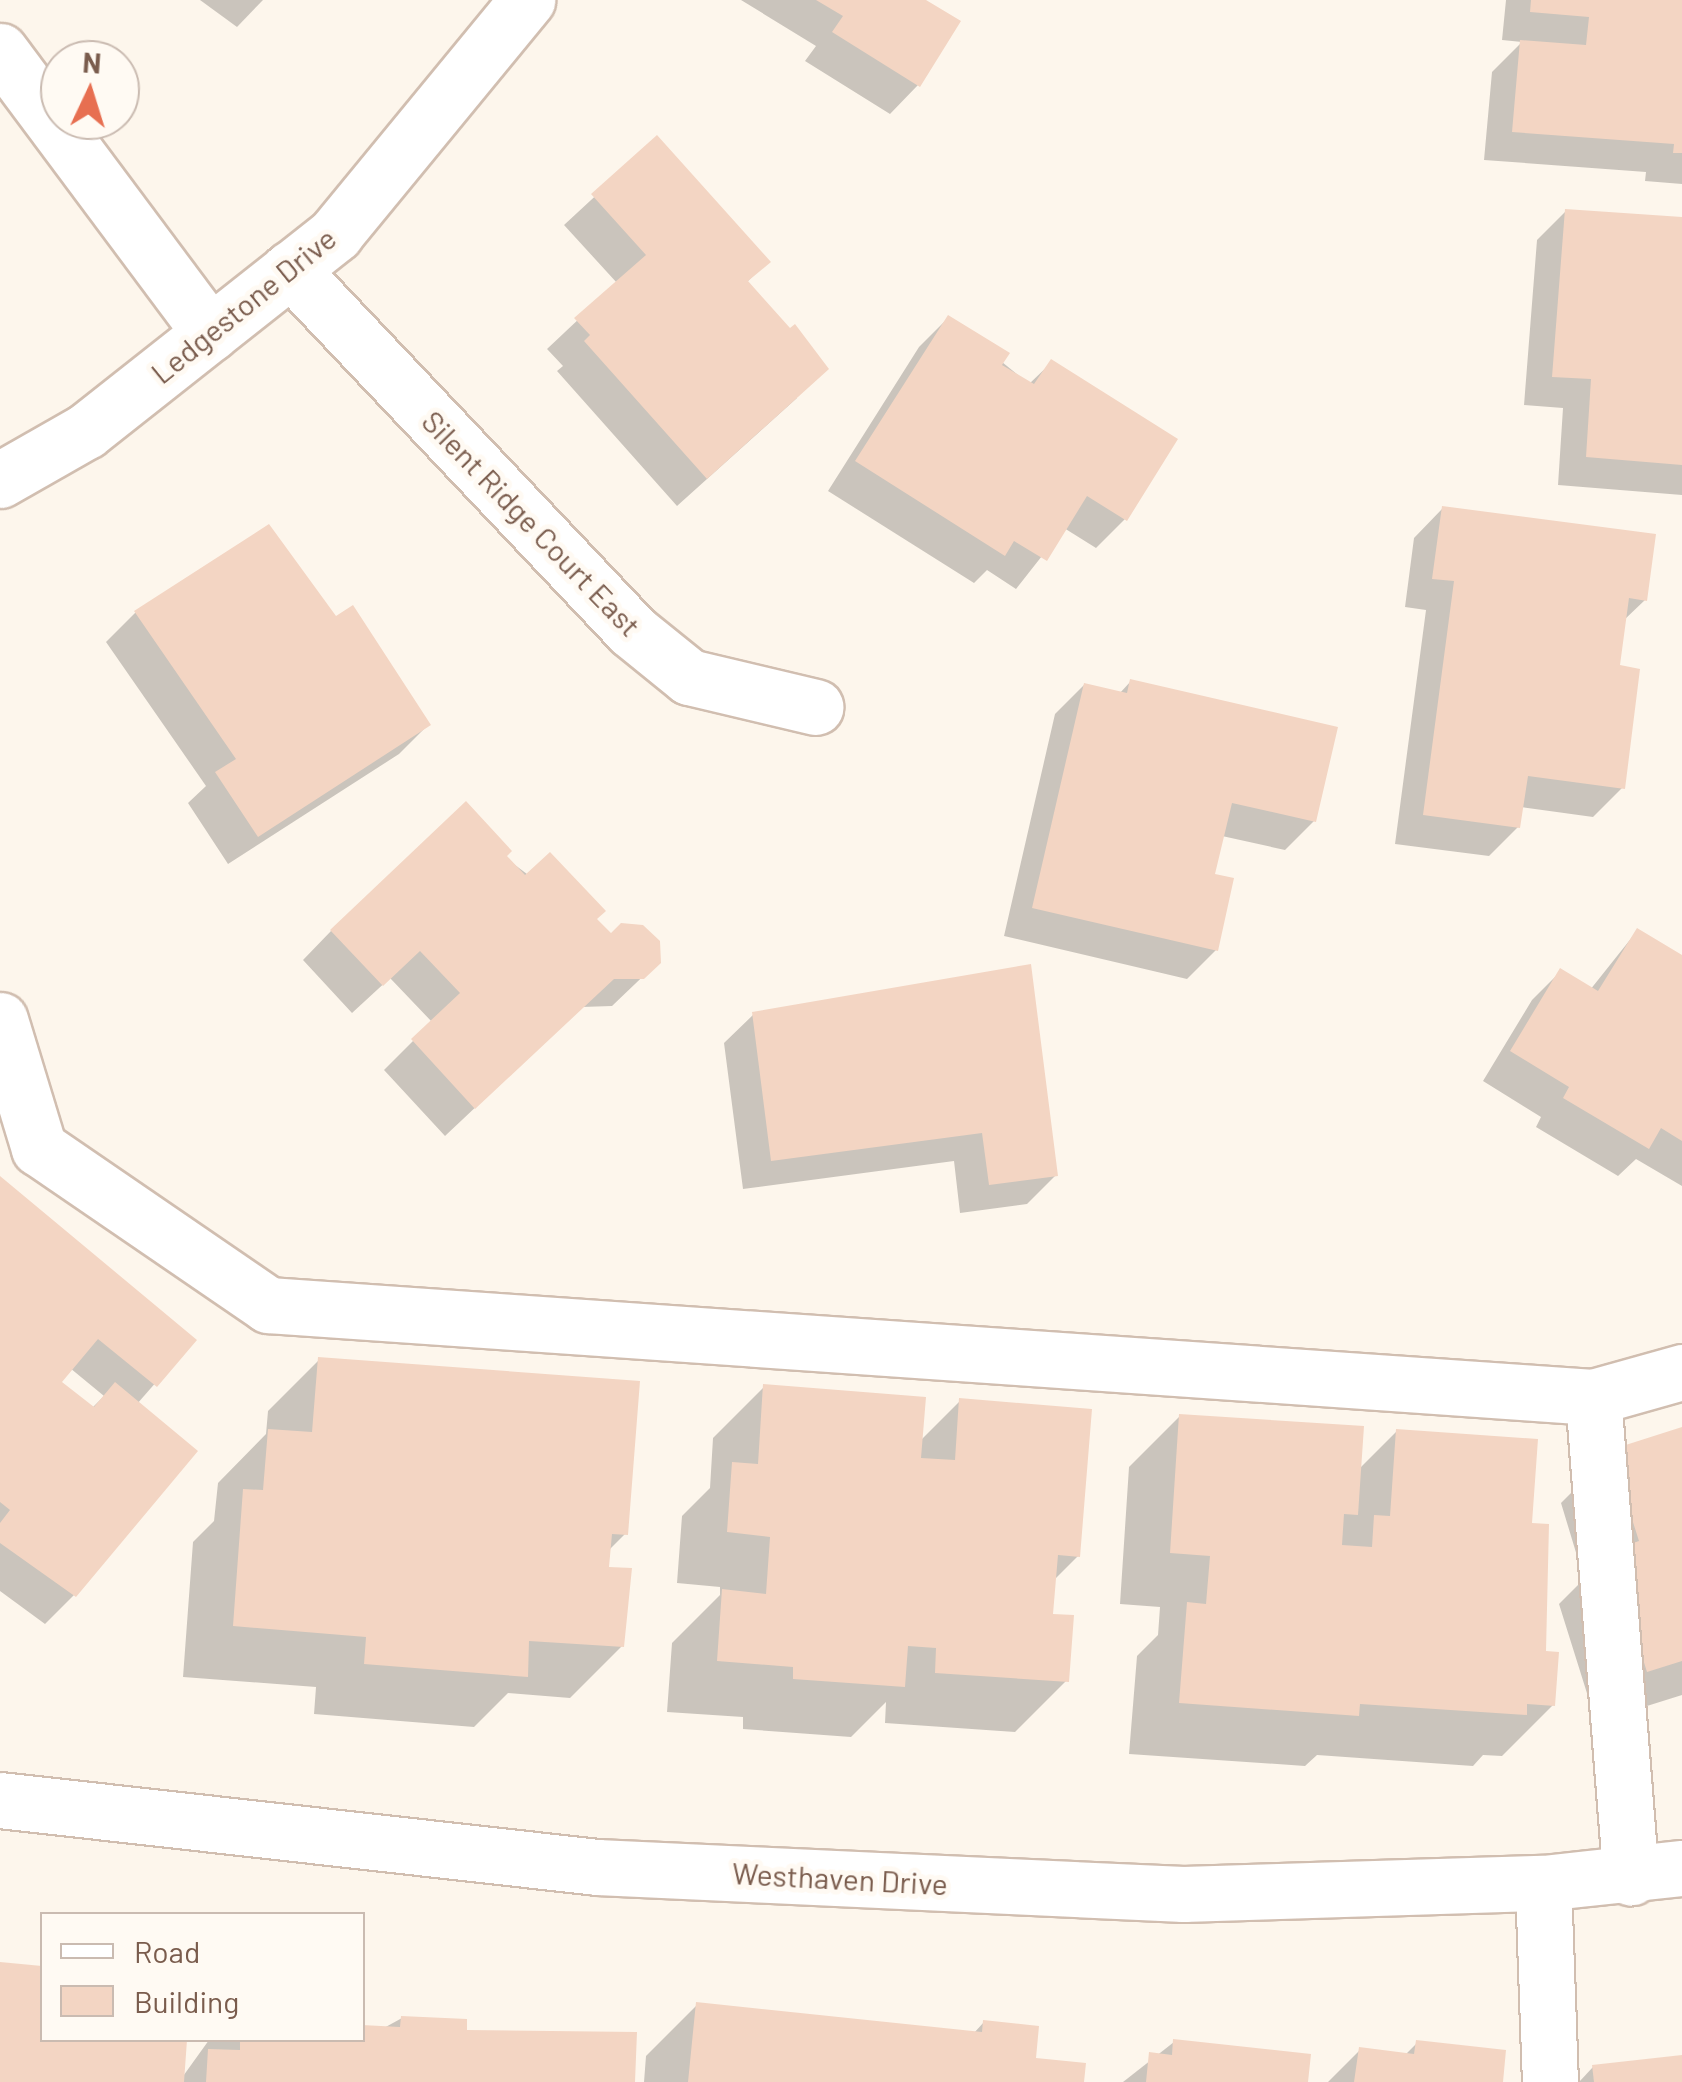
<!DOCTYPE html>
<style>
body{margin:0}
#map{position:relative;width:1682px;height:2082px;overflow:hidden;background:#fdf6ec;font-family:Barlow,sans-serif}
div>[style]{position:absolute}
.shadow>*{inset:0;background:#0003}
.building>*{inset:0;background:#f3d5c3}
.roads{filter:drop-shadow(2px 0 #d1beb0) drop-shadow(-2px 0 #d1beb0) drop-shadow(0 2px #d1beb0) drop-shadow(0 -2px #d1beb0)}
.minor>*{height:55px;margin:-27.5px;padding:0 27.5px;transform-origin:27.5px;border-radius:27.5px;background:#fff}
span{translate:-50% -50%;white-space:nowrap;text-align:center;line-height:1.15;-webkit-text-stroke:10px #fffaf3;paint-order:stroke}
.street-label{font-size:30px;color:#7a5c4d}
.legend{position:absolute;left:40px;top:1912px;width:325px;height:130px;box-sizing:border-box;background:#fffaf3;border:2px solid #cabbb1;margin:0;padding:12px 18px;list-style:none;font-size:30px;color:#7a5c4d}
.legend li{display:flex;align-items:center;gap:20px;height:50px}
.legend b{width:50px;border:2px solid #cabbb1}
.north{position:absolute;left:40px;top:40px;width:100px;height:100px;box-sizing:border-box;background:#fffaf3;border:2px solid #cabbb1;border-radius:50%;rotate:4deg;font-size:28px;font-weight:700;line-height:40px;text-align:center;color:#7a5c4d}
.north::after{content:'';display:block;margin:auto;width:35px;height:45px;background:#e76f51;clip-path:polygon(50% 0,100% 100%,50% 72%,0 100%)}
</style>
<div id="map">
<div class="shadow">
<i style="clip-path:polygon(200px 0,263px 0,237px 27px)"></i>
<i style="clip-path:polygon(741px 0,921px 0,918px 85px,890px 114px,805px 61px,816px 46px)"></i>
<i style="clip-path:polygon(1506px 0,1682px 0,1682px 184px,1645px 181px,1646px 172px,1484px 160px,1492px 72px,1522px 42px,1502px 40px)"></i>
<i style="clip-path:polygon(657px 139px,767px 262px,746px 283px,797px 398px,677px 506px,557px 371px,563px 366px,547px 349px,617px 283px,564px 225px)"></i>
<i style="clip-path:polygon(1566px 211px,1682px 219px,1682px 495px,1558px 485px,1563px 408px,1524px 405px,1537px 240px)"></i>
<i style="clip-path:polygon(948px 318px,1029px 384px,1052px 362px,1125px 519px,1096px 548px,1064px 528px,1016px 589px,987px 570px,974px 583px,828px 491px,919px 347px)"></i>
<i style="clip-path:polygon(1442px 509px,1645px 600px,1623px 621px,1617px 667px,1622px 788px,1593px 817px,1521px 807px,1518px 827px,1489px 856px,1395px 844px,1426px 610px,1405px 607px,1414px 538px)"></i>
<i style="clip-path:polygon(268px 528px,336px 619px,428px 725px,399px 754px,228px 864px,188px 803px,206px 786px,106px 642px,135px 613px)"></i>
<i style="clip-path:polygon(1131px 681px,1314px 821px,1285px 850px,1222px 836px,1212px 876px,1216px 950px,1187px 979px,1004px 936px,1055px 714px,1084px 685px,1119px 694px)"></i>
<i style="clip-path:polygon(503px 856px,611px 937px,658px 962px,612px 1006px,582px 1007px,445px 1136px,384px 1070px,432px 1022px,390px 978px,352px 1013px,303px 960px,331px 931px)"></i>
<i style="clip-path:polygon(1637px 931px,1682px 958px,1682px 1186px,1636px 1159px,1618px 1176px,1536px 1127px,1541px 1117px,1483px 1081px,1532px 1000px,1561px 971px,1590px 990px)"></i>
<i style="clip-path:polygon(1029px 967px,1056px 1175px,1027px 1204px,960px 1213px,954px 1161px,743px 1189px,724px 1043px,754px 1014px)"></i>
<i style="clip-path:polygon(evenodd,0 1180px,193px 1340px,137px 1404px,74px 1595px,45px 1624px,0 1591px,0 1180px,70px 1368px,104px 1396px,91px 1409px,59px 1382px,70px 1368px)"></i>
<i style="clip-path:polygon(319px 1360px,625px 1534px,608px 1551px,606px 1569px,622px 1646px,570px 1698px,508px 1693px,474px 1727px,314px 1714px,316px 1687px,183px 1677px,193px 1542px,214px 1521px,218px 1483px,266px 1434px,268px 1411px)"></i>
<i style="clip-path:polygon(764px 1387px,920px 1441px,960px 1401px,1078px 1556px,1053px 1581px,1050px 1616px,1066px 1681px,1015px 1732px,885px 1723px,886px 1702px,851px 1737px,743px 1729px,743px 1717px,667px 1712px,672px 1643px,720px 1595px,720px 1587px,677px 1583px,682px 1516px,710px 1488px,713px 1438px)"></i>
<i style="clip-path:polygon(1180px 1416px,1358px 1470px,1397px 1431px,1529px 1525px,1553px 1705px,1502px 1756px,1483px 1755px,1473px 1766px,1317px 1755px,1305px 1766px,1129px 1754px,1137px 1656px,1158px 1635px,1160px 1607px,1120px 1604px,1129px 1467px)"></i>
<i style="clip-path:polygon(1682px 1430px,1682px 1695px,1596px 1722px,1559px 1604px,1584px 1579px,1561px 1503px,1612px 1452px)"></i>
<i style="clip-path:polygon(0 1965px,42px 1968px,42px 2040px,184px 2040px,181px 2079px,209px 2040px,362px 2040px,402px 2018px,633px 2082px,0 2082px)"></i>
<i style="clip-path:polygon(697px 2005px,973px 2034px,984px 2022px,1033px 2060px,1082px 2082px,644px 2082px,646px 2056px)"></i>
<i style="clip-path:polygon(1174px 2042px,1305px 2082px,1123px 2082px)"></i>
<i style="clip-path:polygon(1417px 2043px,1500px 2082px,1328px 2082px,1360px 2050px,1405px 2055px)"></i>
<i style="clip-path:polygon(1682px 2057px,1682px 2082px,1579px 2082px,1593px 2067px)"></i>
</div>
<div class="building">
<i style="clip-path:polygon(816px 0,926px 0,961px 21px,920px 87px,832px 32px,843px 16px)"></i>
<i style="clip-path:polygon(1531px 0,1682px 0,1682px 153px,1673px 153px,1674px 144px,1512px 132px,1520px 40px,1586px 45px,1589px 17px,1530px 12px)"></i>
<i style="clip-path:polygon(657px 135px,771px 262px,748px 281px,790px 328px,795px 324px,829px 369px,707px 479px,584px 341px,590px 335px,574px 318px,646px 255px,591px 194px)"></i>
<i style="clip-path:polygon(1565px 209px,1682px 217px,1682px 465px,1586px 457px,1591px 379px,1552px 377px)"></i>
<i style="clip-path:polygon(948px 315px,1010px 353px,1002px 365px,1034px 384px,1051px 359px,1178px 439px,1127px 521px,1087px 496px,1047px 561px,1014px 541px,1005px 556px,855px 461px)"></i>
<i style="clip-path:polygon(1442px 506px,1656px 534px,1647px 601px,1629px 598px,1620px 665px,1640px 669px,1625px 789px,1528px 776px,1520px 828px,1423px 815px,1454px 581px,1432px 579px)"></i>
<i style="clip-path:polygon(269px 524px,336px 616px,353px 605px,431px 725px,258px 837px,215px 772px,236px 759px,134px 611px)"></i>
<i style="clip-path:polygon(1130px 679px,1338px 727px,1316px 822px,1232px 803px,1215px 874px,1234px 878px,1218px 951px,1032px 908px,1084px 683px,1127px 693px)"></i>
<i style="clip-path:polygon(466px 801px,512px 851px,507px 856px,525px 875px,550px 852px,606px 911px,597px 919px,611px 933px,621px 923px,643px 925px,660px 941px,661px 963px,644px 979px,614px 979px,475px 1109px,411px 1039px,460px 993px,420px 951px,383px 986px,330px 930px)"></i>
<i style="clip-path:polygon(1637px 928px,1682px 955px,1682px 1141px,1661px 1128px,1649px 1149px,1563px 1098px,1569px 1087px,1510px 1051px,1560px 968px,1598px 991px)"></i>
<i style="clip-path:polygon(1031px 964px,1058px 1176px,989px 1185px,982px 1133px,771px 1161px,752px 1012px)"></i>
<i style="clip-path:polygon(0 1176px,197px 1340px,157px 1387px,98px 1339px,62px 1382px,94px 1407px,115px 1382px,198px 1451px,76px 1597px,0 1543px,0 1523px,10px 1510px,0 1502px)"></i>
<i style="clip-path:polygon(318px 1357px,640px 1381px,628px 1535px,612px 1534px,609px 1567px,632px 1568px,624px 1647px,529px 1641px,528px 1677px,364px 1664px,366px 1637px,233px 1626px,243px 1489px,263px 1490px,268px 1429px,312px 1432px)"></i>
<i style="clip-path:polygon(763px 1384px,926px 1397px,921px 1458px,955px 1460px,959px 1398px,1092px 1409px,1080px 1557px,1058px 1555px,1053px 1614px,1074px 1615px,1069px 1682px,935px 1673px,936px 1648px,908px 1646px,905px 1687px,793px 1679px,793px 1667px,717px 1661px,722px 1589px,766px 1594px,770px 1537px,727px 1532px,732px 1462px,758px 1464px)"></i>
<i style="clip-path:polygon(1179px 1414px,1364px 1426px,1358px 1515px,1344px 1514px,1342px 1545px,1372px 1547px,1374px 1515px,1390px 1516px,1396px 1429px,1538px 1439px,1532px 1523px,1549px 1524px,1546px 1651px,1559px 1652px,1555px 1706px,1527px 1704px,1527px 1715px,1360px 1704px,1359px 1716px,1179px 1703px,1187px 1602px,1206px 1604px,1210px 1556px,1170px 1553px)"></i>
<i style="clip-path:polygon(1682px 1427px,1682px 1661px,1647px 1672px,1609px 1551px,1639px 1541px,1610px 1450px)"></i>
<i style="clip-path:polygon(0 1962px,42px 1966px,42px 2040px,187px 2040px,184px 2082px,0 2082px)"></i>
<i style="clip-path:polygon(696px 2002px,982px 2032px,983px 2020px,1039px 2026px,1036px 2058px,1086px 2063px,1084px 2082px,688px 2082px)"></i>
<i style="clip-path:polygon(401px 2016px,467px 2019px,467px 2030px,637px 2032px,635px 2082px,206px 2082px,208px 2049px,240px 2050px,240px 2040px,362px 2040px,362px 2025px,400px 2027px)"></i>
<i style="clip-path:polygon(1173px 2039px,1311px 2054px,1308px 2082px,1146px 2082px,1149px 2052px,1172px 2055px)"></i>
<i style="clip-path:polygon(1416px 2040px,1506px 2050px,1503px 2082px,1354px 2082px,1359px 2047px,1414px 2054px)"></i>
<i style="clip-path:polygon(1682px 2055px,1682px 2082px,1594px 2082px,1592px 2065px)"></i>
</div>
<div class="roads">
<div class="minor">
<i style="left:0;top:51px;width:352px;rotate:53.3deg"></i>
<i style="left:290px;top:269px;width:497px;rotate:46.6deg"></i>
<i style="left:631px;top:630px;width:75px;rotate:39deg"></i>
<i style="left:689px;top:677px;width:130px;rotate:13.3deg"></i>
<i style="left:0;top:480px;width:99px;rotate:-29.7deg"></i>
<i style="left:86px;top:431px;width:318px;rotate:-38.3deg"></i>
<i style="left:335px;top:234px;width:303px;rotate:-50.6deg"></i>
<i style="left:0;top:1020px;width:134px;rotate:73.1deg"></i>
<i style="left:39px;top:1148px;width:278px;rotate:34.4deg"></i>
<i style="left:268px;top:1305px;width:1328px;rotate:3.97deg"></i>
<i style="left:1593px;top:1397px;width:92px;rotate:-15.7deg"></i>
<i style="left:1593px;top:1397px;width:482px;rotate:85.5deg"></i>
<i style="left:0;top:1800px;width:601px;rotate:6.4deg"></i>
<i style="left:597px;top:1867px;width:587px;rotate:2.64deg"></i>
<i style="left:1183px;top:1894px;width:360px;rotate:-1.8deg"></i>
<i style="left:1543px;top:1883px;width:140px;rotate:-6.2deg"></i>
<i style="left:1543px;top:1883px;width:199px;rotate:88deg"></i>
</div>
</div>
<div class="street-label">
<span style="left:243px;top:305px;rotate:-39deg">Ledgestone Drive</span>
<span style="left:532px;top:523px;rotate:46deg">Silent Ridge Court East</span>
<span style="left:840px;top:1878px;rotate:3deg">Westhaven Drive</span>
</div>
<ul class="legend">
<li><b style="height:12px;background:#fff"></b>Road</li>
<li><b style="height:28px;background:#f3d5c3"></b>Building</li>
</ul>
<div class="north">N</div>
</div>
